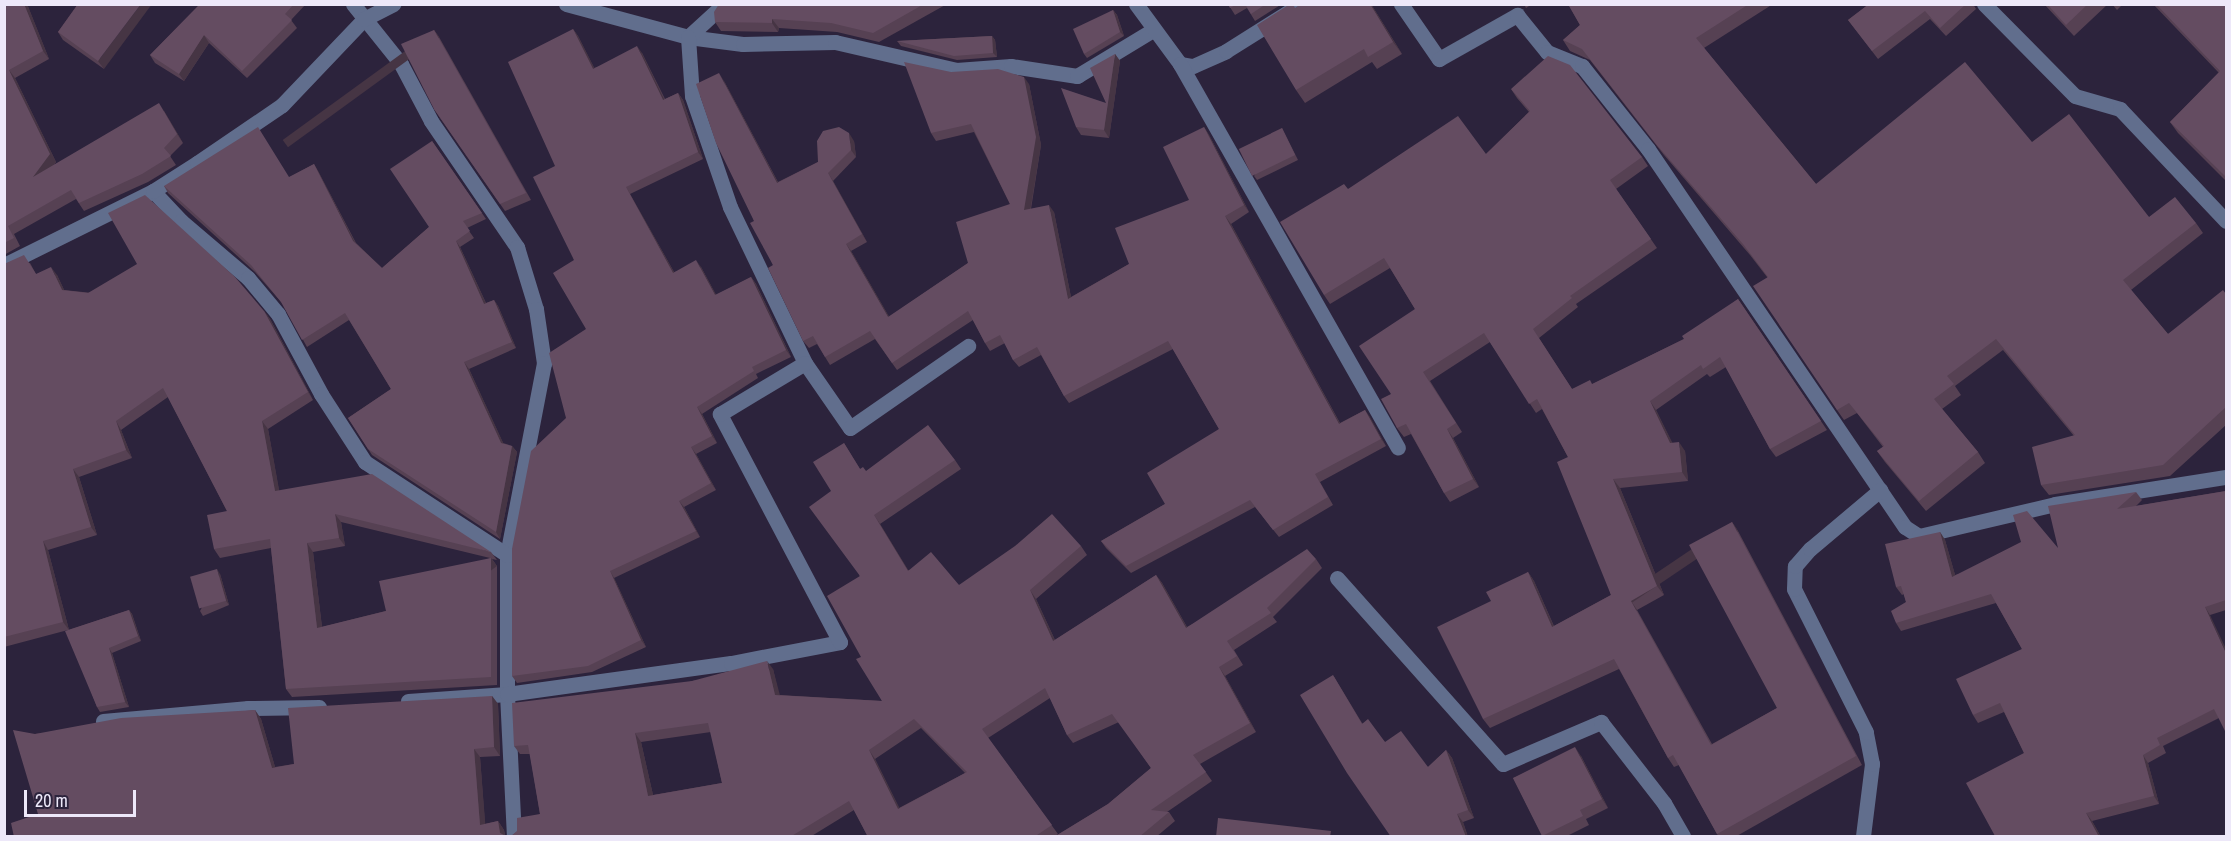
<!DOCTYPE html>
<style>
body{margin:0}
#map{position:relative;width:2231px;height:841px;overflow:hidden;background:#2c233c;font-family:"Archivo Narrow",sans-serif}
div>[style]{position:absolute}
.minor>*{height:15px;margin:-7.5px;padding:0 7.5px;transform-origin:7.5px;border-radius:7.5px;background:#616e8d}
.wall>*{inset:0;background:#564153}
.shaded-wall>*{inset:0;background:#463544;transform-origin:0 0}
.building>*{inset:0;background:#644c61;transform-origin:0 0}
span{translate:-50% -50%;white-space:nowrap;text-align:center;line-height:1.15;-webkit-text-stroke:4.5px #2c233c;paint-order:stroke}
.frame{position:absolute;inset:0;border:6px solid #ede8f9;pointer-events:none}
.scale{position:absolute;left:24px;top:790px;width:112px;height:27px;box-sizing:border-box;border:3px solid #ede8f9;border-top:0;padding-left:8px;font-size:18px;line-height:21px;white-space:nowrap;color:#ede8f9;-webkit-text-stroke:4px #2c233c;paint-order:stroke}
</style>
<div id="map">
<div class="minor">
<i style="left:353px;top:4px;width:77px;rotate:51.3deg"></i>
<i style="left:401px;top:64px;width:64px;rotate:62.2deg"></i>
<i style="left:431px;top:121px;width:153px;rotate:55.7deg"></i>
<i style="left:517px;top:247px;width:65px;rotate:73deg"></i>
<i style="left:536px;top:309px;width:55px;rotate:81.6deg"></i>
<i style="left:544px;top:363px;width:196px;rotate:100.9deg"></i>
<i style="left:507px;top:555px;width:139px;rotate:90deg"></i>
<i style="left:507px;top:694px;width:142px;rotate:87.2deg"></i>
<i style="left:566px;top:4px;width:126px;rotate:15.1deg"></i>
<i style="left:688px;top:37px;width:55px;rotate:7.3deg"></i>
<i style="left:743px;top:44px;width:92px;rotate:-1.2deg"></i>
<i style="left:835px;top:42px;width:124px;rotate:13deg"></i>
<i style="left:956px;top:70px;width:55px;rotate:-4.2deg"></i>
<i style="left:1011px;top:66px;width:67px;rotate:8.6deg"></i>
<i style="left:1077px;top:76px;width:89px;rotate:-31.2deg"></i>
<i style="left:724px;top:4px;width:49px;rotate:137.5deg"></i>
<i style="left:688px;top:37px;width:59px;rotate:86.1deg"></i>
<i style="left:692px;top:96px;width:117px;rotate:71.1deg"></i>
<i style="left:730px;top:207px;width:173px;rotate:64.3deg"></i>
<i style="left:805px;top:363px;width:79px;rotate:55.3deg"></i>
<i style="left:850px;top:428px;width:144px;rotate:-34.8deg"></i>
<i style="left:1136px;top:4px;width:74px;rotate:53.7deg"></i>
<i style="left:1180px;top:64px;width:13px;rotate:9deg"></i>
<i style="left:1193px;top:66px;width:36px;rotate:-24deg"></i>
<i style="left:1226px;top:51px;width:89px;rotate:-32.1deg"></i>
<i style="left:1401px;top:4px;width:67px;rotate:55.4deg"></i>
<i style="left:1439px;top:59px;width:90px;rotate:-29.4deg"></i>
<i style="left:1517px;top:15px;width:48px;rotate:51deg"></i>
<i style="left:1547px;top:52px;width:38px;rotate:22deg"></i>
<i style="left:1582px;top:66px;width:106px;rotate:51.5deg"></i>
<i style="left:1648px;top:149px;width:457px;rotate:55.8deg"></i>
<i style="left:1905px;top:527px;width:17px;rotate:33deg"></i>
<i style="left:1919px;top:536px;width:140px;rotate:-13.2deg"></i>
<i style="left:2055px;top:504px;width:173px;rotate:-9deg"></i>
<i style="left:1984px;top:4px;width:129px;rotate:45.3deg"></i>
<i style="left:2075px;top:96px;width:47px;rotate:16.1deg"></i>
<i style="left:2120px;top:109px;width:154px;rotate:46.6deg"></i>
<i style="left:1180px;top:64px;width:441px;rotate:60.4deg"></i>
<i style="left:153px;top:191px;width:41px;rotate:47deg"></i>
<i style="left:181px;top:221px;width:88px;rotate:40.4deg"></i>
<i style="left:248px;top:278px;width:47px;rotate:50.2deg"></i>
<i style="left:278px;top:314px;width:91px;rotate:61.7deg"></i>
<i style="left:321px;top:394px;width:81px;rotate:57.1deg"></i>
<i style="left:365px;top:462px;width:170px;rotate:33.2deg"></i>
<i style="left:4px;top:265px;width:166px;rotate:-26.4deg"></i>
<i style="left:153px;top:191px;width:52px;rotate:-32.5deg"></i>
<i style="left:197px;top:163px;width:103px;rotate:-34.3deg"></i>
<i style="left:282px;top:105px;width:119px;rotate:-46.4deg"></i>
<i style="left:364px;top:19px;width:33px;rotate:-27deg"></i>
<i style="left:1337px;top:578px;width:249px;rotate:48.3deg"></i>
<i style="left:1503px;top:764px;width:107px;rotate:-23.2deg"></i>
<i style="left:1601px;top:722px;width:103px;rotate:52.1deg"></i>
<i style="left:1664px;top:803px;width:38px;rotate:60deg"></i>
<i style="left:408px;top:701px;width:99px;rotate:-4deg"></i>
<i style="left:507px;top:694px;width:226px;rotate:-7.9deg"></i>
<i style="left:731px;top:663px;width:111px;rotate:-10.9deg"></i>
<i style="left:840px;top:642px;width:258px;rotate:-117.8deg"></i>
<i style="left:720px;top:414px;width:99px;rotate:-31deg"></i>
<i style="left:103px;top:721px;width:146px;rotate:-5.1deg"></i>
<i style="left:248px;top:708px;width:71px;rotate:-0.8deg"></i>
<i style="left:1863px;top:836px;width:73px;rotate:-82.9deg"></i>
<i style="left:1872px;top:764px;width:33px;rotate:-101deg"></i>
<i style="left:1866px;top:732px;width:160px;rotate:-116.7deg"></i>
<i style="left:1794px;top:589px;width:23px;rotate:-88deg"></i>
<i style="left:1795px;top:566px;width:23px;rotate:-49deg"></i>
<i style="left:1810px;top:549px;width:92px;rotate:-40.1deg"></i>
</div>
<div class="wall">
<i style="clip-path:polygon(4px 4px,27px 4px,49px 59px,15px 78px,56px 162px,54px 165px,164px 111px,183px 143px,170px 156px,176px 165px,148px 182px,84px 211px,76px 199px,14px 234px,20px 246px,4px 255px)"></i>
<i style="clip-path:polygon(78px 4px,104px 69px,63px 40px,58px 32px)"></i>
<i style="clip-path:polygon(200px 4px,306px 4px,291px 20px,297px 28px,247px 78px,209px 43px,184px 81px,155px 63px,150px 55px)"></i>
<i style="clip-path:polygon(719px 4px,947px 4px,879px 42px,837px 32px,779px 28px,778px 32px,721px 31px,715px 22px)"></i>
<i style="clip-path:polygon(1228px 4px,1282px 4px,1255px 21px,1247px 8px,1235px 15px)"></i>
<i style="clip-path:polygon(1301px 4px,1371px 4px,1402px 54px,1377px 69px,1372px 62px,1305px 103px,1296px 90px,1296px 8px)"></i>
<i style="clip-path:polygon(1524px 4px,1532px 4px,1526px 8px)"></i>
<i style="clip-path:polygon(1568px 4px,1773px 4px,1704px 48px,1816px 184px,2032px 142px,2149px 217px,2196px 223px,2203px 233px,2131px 290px,2168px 334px,2226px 294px,2226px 425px,2170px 476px,2049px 495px,2041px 485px,2074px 436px,2003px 350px,1955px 386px,1961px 395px,1942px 409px,1978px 452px,1985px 463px,1926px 511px,1885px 462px,1877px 451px,1883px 447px,1857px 413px,1844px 420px,1837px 410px,1767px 277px,1750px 255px,1664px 155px,1590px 60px,1570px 51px,1563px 40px,1580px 25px)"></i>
<i style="clip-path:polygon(1869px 4px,1973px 4px,1976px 9px,1946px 36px,1930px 19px,1878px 59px,1848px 20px)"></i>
<i style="clip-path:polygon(2044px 4px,2108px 4px,2074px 36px)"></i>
<i style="clip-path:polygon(2112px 4px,2123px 4px,2117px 10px)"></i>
<i style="clip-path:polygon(2153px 4px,2226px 4px,2226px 181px,2178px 133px,2170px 122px,2219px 73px)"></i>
<i style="clip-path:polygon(1113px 10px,1117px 15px,1124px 36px,1087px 58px,1084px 54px)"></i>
<i style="clip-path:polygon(573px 29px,578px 36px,594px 68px,642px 53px,665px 99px,678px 93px,683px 100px,703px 159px,630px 194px,674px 272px,701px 267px,716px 295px,751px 277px,756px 284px,791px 357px,756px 374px,758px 378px,702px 414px,717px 443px,696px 454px,716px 490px,684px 507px,700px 537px,614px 578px,646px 647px,592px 672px,517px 683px,512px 676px,586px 329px,574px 260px,555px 166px)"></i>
<i style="clip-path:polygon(434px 30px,439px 37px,531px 200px,505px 211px,434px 109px)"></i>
<i style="clip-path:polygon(992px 36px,995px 40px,997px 57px,957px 60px,901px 46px,897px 41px)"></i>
<i style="clip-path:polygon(1115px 54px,1120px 61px,1109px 138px,1081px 135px,1076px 127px,1106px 103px)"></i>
<i style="clip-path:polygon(951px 72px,1029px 84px,1041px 145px,1031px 209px,1054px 212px,1071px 297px,1129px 264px,1189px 200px,1204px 127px,1209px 135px,1249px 212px,1231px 224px,1340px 423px,1365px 410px,1386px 446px,1320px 482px,1333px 505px,1279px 537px,1255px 507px,1131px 573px,1106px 548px,1101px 541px,1165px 504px,1219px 429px,1173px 349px,1069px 403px,1064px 396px,1041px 355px,1019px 367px,1013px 360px,1005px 343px,990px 351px,985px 343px,973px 320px,897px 370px,875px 339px,830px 365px,817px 344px,809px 348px,803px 341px,773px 265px,754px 221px,724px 81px,778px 182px,818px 162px,854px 141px,856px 157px,833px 181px,867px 242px,851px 251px,889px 317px,968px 263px,1010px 204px,974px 132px,936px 141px,931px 133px)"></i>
<i style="clip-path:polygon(1511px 89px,1642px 157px,1648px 166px,1616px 189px,1657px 248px,1576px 304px,1578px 307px,1539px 338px,1572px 389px,1593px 384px,1684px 339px,1738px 299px,1827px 430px,1776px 457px,1770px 449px,1726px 367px,1710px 377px,1707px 374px,1656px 410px,1672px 443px,1685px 451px,1688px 481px,1620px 488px,1664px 595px,1637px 610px,1712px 744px,1777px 708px,1732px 522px,1738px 531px,1862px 765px,1735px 837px,1719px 837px,1717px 834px,1679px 765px,1674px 767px,1668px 758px,1619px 669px,1490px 728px,1483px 719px,1491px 601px,1528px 572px,1534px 581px,1554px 626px,1611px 595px,1568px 457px,1542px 409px,1536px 413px,1490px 342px,1430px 381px,1462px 432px,1453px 438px,1479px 487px,1450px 502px,1444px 493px,1411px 434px,1404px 437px,1397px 428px,1391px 394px,1415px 309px,1390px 268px,1330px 304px,1324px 295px,1348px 189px,1486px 154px,1529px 112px,1517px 98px)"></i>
<i style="clip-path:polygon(1282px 128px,1298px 160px,1257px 180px,1254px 176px)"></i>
<i style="clip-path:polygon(432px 141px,486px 219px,467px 228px,474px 238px,460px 247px,486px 303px,494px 300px,498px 306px,516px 348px,469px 369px,503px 443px,512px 446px,517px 452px,500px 539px,372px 455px,348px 418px,391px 389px,349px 320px,307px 347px,283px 304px,255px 272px,168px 193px,164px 186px,290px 177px,314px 164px,318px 171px,356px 243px,382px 268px,429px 227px)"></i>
<i style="clip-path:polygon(evenodd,30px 263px,36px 274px,57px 275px,64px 290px,264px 311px,270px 319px,313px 400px,268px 429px,279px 491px,491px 552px,497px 560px,492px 559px,497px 566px,497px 685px,292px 697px,286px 689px,271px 548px,220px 558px,214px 549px,227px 511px,168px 397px,121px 430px,132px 458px,79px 477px,97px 535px,48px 550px,69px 630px,129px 610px,132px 614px,141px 641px,112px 653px,129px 707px,100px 712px,97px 707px,68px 630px,4px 647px,4px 264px,30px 263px,341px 522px,490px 558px,386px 611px,322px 627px,313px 552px,345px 546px,341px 522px)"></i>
<i style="clip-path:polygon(evenodd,844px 443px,860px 469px,866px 471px,955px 460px,961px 469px,880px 524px,908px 570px,959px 585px,1081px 546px,1087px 555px,1036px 599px,1055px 640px,1156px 575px,1162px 583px,1187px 627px,1316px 559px,1322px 568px,1273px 617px,1277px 622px,1234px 650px,1243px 665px,1225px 676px,1256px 732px,1200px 764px,1212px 781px,1167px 812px,1169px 812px,1175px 821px,1156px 837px,1054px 837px,1108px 804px,1151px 768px,1119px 722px,1073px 743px,1067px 735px,1050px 698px,988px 738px,1058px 834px,1054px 837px,868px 837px,854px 810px,810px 837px,510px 837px,540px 814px,530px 754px,520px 754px,514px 746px,692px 681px,773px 669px,779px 695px,882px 701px,861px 657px,860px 577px,831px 491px,844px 443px,921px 728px,965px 773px,899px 808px,875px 759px,921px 728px,844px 443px,711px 732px,722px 783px,653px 795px,641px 742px,711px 732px)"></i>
<i style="clip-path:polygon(2226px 491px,2226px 610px,2210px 615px,2219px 718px,2163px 746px,2166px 753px,2148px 763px,2159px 804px,2092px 821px,2101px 837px,1993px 837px,1995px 836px,2024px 753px,2004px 712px,1978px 723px,1973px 715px,2022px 649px,1996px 603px,1901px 631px,1896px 623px,1906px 602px,1904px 594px,1902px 595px,1896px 587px,1940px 532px,1945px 540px,1955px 575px,2058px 548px,2136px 492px,2142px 500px,2136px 506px)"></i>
<i style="clip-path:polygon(220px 574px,229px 605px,203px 616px,200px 611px)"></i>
<i style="clip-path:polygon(1333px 675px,1362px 723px,1385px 742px,1428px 767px,1446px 750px,1452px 758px,1474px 818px,1463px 822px,1468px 837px,1391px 837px)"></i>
<i style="clip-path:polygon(492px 696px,498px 704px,500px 756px,480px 757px,485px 824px,498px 821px,504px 830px,505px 835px,38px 814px,35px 734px,255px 710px,261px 719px,275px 767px,294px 764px)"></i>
<i style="clip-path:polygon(1581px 756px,1608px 808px,1586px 819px,1589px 825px,1565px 837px,1543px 837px,1513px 778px)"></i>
</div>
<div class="shaded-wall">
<i style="clip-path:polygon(24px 4px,27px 4px,49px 59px,43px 51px)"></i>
<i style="clip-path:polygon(141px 4px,152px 4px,104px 69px,98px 61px)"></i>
<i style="clip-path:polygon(1370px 4px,1371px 4px,1402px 54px,1393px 42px)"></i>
<i style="clip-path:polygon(1113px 10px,1117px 15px,1124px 36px,1120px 32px)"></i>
<i style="clip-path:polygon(772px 19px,779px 28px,778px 32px,772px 23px)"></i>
<i style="clip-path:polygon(573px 29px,578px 36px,598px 75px,593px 69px)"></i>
<i style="left:434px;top:30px;width:9px;height:187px;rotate:54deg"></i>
<i style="clip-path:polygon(204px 35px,209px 43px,184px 81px,179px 74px)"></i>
<i style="clip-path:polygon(992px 36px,995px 40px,997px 57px,993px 53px)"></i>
<i style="clip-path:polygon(637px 46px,642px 53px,668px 107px,663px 100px)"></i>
<i style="clip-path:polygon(1115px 54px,1120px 61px,1109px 138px,1104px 130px)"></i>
<i style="clip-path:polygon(9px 70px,15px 78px,56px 162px,39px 185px,33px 177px)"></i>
<i style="clip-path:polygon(719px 73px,724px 81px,782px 190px,777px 183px)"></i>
<i style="clip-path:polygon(1024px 77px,1029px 84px,1041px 145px,1029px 218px,1024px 210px)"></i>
<i style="clip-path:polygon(678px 93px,683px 100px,703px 159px,698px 152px)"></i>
<i style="clip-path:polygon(159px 103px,164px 111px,183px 143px,177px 134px)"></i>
<i style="clip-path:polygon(1204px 127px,1209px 135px,1249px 212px,1244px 205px)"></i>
<i style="clip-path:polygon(849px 133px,854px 141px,856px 157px,851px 150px)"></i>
<i style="clip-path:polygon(314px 164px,318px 171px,358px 248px,353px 241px)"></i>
<i style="clip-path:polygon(828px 173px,833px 181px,867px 242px,862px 234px)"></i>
<i style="clip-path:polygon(626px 187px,630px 194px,678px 279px,673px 273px)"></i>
<i style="clip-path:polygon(1049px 205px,1054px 212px,1073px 307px,1068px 299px)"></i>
<i style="clip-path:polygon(1225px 216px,1231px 224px,1344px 431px,1339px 424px)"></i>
<i style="clip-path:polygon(456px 241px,460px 247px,489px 310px,484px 304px)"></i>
<i style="clip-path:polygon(846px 244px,851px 251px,894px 325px,888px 317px)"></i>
<i style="clip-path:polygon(696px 260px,701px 267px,720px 302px,715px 295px)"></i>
<i style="clip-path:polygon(51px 267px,57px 275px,68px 298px,62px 290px)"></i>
<i style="clip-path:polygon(751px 277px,756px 284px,791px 357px,786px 350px)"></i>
<i style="clip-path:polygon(494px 300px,498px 306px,516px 348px,512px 342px)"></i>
<i style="clip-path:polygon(264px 311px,270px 319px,313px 400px,308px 392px)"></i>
<i style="clip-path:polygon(464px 362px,469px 369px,506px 449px,501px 443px)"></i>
<i style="clip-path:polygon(1650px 401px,1656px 410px,1677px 452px,1670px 443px)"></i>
<i style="clip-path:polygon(697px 407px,702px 414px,717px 443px,712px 436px)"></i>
<i style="clip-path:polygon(1365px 410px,1370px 417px,1386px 446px,1381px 439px)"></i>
<i style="clip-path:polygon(116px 421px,121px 430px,132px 458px,126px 450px)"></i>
<i style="clip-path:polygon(262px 421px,268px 429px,281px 500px,275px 491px)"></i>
<i style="clip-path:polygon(1447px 429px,1453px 438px,1479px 487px,1473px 479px)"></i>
<i style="clip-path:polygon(1679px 442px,1685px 451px,1688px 481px,1682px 472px)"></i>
<i style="clip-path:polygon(512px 446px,517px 452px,500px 539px,496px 532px)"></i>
<i style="clip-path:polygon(691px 447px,696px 454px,716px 490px,711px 483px)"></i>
<i style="clip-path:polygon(73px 469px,79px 477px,97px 535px,91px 527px)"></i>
<i style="clip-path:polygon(1613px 479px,1620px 488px,1664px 595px,1657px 586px)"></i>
<i style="clip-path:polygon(679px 501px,684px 507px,700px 537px,696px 531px)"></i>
<i style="clip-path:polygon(335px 514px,341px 522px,345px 546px,339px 538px)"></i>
<i style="clip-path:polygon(874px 515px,880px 524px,914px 580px,908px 571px)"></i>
<i style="left:1732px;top:522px;width:11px;height:265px;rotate:56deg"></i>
<i style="clip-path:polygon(1940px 532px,1945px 540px,1958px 585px,1952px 577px)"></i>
<i style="clip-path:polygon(43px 541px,48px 550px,69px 630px,63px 622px)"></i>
<i style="clip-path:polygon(307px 543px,313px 552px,323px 636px,317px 628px)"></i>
<i style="left:491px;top:558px;width:10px;height:119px;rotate:53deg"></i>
<i style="clip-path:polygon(217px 569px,220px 574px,229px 605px,226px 601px)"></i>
<i style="clip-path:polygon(610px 571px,614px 578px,646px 647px,641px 640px)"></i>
<i style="clip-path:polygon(1528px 572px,1534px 581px,1558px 636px,1552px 627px)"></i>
<i style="clip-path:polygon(1156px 575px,1162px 583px,1192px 636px,1186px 628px)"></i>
<i style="clip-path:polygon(1030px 590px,1036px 599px,1059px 649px,1053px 641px)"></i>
<i style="left:1631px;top:601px;width:11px;height:165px;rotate:56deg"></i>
<i style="clip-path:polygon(2205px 607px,2210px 615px,2226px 649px,2226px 653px)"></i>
<i style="clip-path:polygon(129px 610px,132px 614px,141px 641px,138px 636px)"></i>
<i style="clip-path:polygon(109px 648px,112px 653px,129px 707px,125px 702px)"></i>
<i style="clip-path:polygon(767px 661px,773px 669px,782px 703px,775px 695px)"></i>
<i style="clip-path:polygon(1219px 667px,1225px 676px,1256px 732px,1250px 723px)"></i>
<i style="clip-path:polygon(492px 696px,498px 704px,500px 756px,494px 747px)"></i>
<i style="clip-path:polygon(255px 710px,261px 719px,278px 777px,272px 768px)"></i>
<i style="clip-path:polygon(635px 733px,641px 742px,655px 804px,648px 796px)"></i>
<i style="clip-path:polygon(1575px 747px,1581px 756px,1608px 808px,1602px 799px)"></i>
<i style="clip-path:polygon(474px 749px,480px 757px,486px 833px,480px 825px)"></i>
<i style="clip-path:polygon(869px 750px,875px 759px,904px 817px,898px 809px)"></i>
<i style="clip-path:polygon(1446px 750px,1452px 758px,1474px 818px,1468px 810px)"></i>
<i style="clip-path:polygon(2143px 755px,2148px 763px,2159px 804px,2154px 796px)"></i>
<i style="clip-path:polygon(2086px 813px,2092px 821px,2101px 837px,2099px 837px)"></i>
<i style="clip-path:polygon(1457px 814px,1463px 822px,1468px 837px,1466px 837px)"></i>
<i style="clip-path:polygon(498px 821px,504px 830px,505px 837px,500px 833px)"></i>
</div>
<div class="building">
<i style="clip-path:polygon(4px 4px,24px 4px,43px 51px,9px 70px,50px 154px,33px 177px,159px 103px,177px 134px,164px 148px,171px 156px,142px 174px,79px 203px,71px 190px,8px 226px,14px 238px,4px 243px)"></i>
<i style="clip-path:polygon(78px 4px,141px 4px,98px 61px,58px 32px)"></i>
<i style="clip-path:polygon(200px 4px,294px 4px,285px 14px,292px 20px,242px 71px,204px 35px,179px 74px,150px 55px)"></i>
<i style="clip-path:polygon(719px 4px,924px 4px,873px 33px,831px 23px,772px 19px,772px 23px,715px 22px,714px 12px)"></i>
<i style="clip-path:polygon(1228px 4px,1237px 4px,1230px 8px)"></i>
<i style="clip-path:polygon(1245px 4px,1266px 4px,1251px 14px)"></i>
<i style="clip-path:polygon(1290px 4px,1293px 4px,1295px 8px,1301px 4px,1370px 4px,1393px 42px,1368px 57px,1364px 49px,1296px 90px,1257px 25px)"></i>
<i style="clip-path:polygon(1568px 4px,1749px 4px,1696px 38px,1816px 184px,1965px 62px,2032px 142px,2069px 114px,2149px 217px,2175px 197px,2196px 223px,2123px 280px,2168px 334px,2223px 290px,2226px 294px,2226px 407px,2163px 465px,2041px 485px,2032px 447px,2075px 435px,1996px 339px,1947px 376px,1954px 384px,1934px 399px,1978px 452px,1919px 501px,1877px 451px,1884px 446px,1849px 403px,1837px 410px,1753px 286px,1768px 277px,1743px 244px,1656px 144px,1582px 49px,1563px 40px,1580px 25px)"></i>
<i style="clip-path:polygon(1869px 4px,1966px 4px,1940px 28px,1925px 11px,1872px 51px,1848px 20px)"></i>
<i style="clip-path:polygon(2047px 4px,2088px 4px,2066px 25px)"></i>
<i style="clip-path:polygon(2156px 4px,2226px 4px,2226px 177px,2170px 122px,2220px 71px)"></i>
<i style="clip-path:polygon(1113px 10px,1120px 32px,1084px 54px,1073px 29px)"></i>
<i style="clip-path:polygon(573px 29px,593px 69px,637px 46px,663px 100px,678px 93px,698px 152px,626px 187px,673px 273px,696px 260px,715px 295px,751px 277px,786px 350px,752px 367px,754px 371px,697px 407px,712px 436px,691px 447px,711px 483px,679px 501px,696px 531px,610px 571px,641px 640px,588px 666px,512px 676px,512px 549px,531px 451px,566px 418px,549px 353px,586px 329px,553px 273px,574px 260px,533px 177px,555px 166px,508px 62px)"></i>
<i style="clip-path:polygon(434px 30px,526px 193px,500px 204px,434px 109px,401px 44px)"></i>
<i style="clip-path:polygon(992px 36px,993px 53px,954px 56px,897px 41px)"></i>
<i style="clip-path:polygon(1115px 54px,1104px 130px,1076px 127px,1061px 88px,1106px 103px,1090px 68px)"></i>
<i style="clip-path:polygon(1548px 56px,1570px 65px,1642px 157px,1610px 180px,1651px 239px,1570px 296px,1572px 298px,1533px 329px,1572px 389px,1590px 380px,1592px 384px,1684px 339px,1682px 336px,1738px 299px,1821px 421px,1770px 449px,1720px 357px,1703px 369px,1701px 365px,1650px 401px,1670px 443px,1679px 442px,1682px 472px,1613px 479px,1657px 586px,1631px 601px,1711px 745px,1777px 708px,1689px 545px,1732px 522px,1856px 756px,1717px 834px,1673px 755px,1668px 758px,1614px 659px,1483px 719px,1437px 627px,1491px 601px,1486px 592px,1528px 572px,1552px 627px,1611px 595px,1557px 462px,1568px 457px,1537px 399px,1529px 404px,1484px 333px,1423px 372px,1456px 423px,1447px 429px,1473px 479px,1444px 493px,1406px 424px,1397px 428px,1381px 399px,1391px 394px,1359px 346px,1415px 309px,1384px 258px,1324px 295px,1280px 222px,1344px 184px,1348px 189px,1458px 116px,1486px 154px,1530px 111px,1511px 89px)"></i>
<i style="clip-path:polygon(904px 62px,951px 72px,998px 69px,1024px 77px,1036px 137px,1024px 210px,1049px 205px,1068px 299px,1129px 264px,1115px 228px,1189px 200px,1163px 147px,1204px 127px,1244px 205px,1225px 216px,1339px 424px,1365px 410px,1381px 439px,1315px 474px,1328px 497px,1273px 530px,1250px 500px,1126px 566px,1101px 541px,1165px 504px,1147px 473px,1219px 429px,1168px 341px,1064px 396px,1037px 347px,1013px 360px,1000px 335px,985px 343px,968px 311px,892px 363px,870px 331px,825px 357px,813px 336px,803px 341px,768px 268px,773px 265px,750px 223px,754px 221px,716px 143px,696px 84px,719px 73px,777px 183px,818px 162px,817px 141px,823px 131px,839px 127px,849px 133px,851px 150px,828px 173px,862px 234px,846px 244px,888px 317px,968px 263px,956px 222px,1010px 204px,971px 124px,931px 133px)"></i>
<i style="clip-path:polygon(258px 127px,289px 177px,314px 164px,353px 241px,382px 268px,429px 227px,390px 169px,432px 141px,482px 213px,463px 221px,470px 231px,456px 241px,484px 304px,494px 300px,512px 342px,464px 362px,501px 443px,512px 446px,496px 532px,368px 449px,348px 418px,391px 389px,345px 313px,302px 340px,281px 302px,251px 265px,164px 186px)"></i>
<i style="left:1282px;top:128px;width:30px;height:48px;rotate:64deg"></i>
<i style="clip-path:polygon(145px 195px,235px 277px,264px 311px,308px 392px,262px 421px,275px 491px,372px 474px,491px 552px,335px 514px,339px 538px,307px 543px,317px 628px,386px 611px,379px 581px,491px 558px,491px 677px,286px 689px,270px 539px,214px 549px,207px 515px,227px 511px,163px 388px,116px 421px,126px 450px,73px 469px,91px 527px,43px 541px,63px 622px,4px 637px,4px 264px,24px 255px,36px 274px,51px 267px,62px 290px,88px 293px,137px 264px,108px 213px)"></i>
<i style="clip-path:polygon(evenodd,928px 425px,955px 460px,874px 515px,908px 571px,931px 552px,959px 585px,1015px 546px,1052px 514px,1081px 546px,1030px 590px,1053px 641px,1156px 575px,1186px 628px,1307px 549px,1316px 559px,1267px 608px,1271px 613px,1227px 641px,1237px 656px,1219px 667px,1250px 723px,1193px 755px,1206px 772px,1151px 810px,1169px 812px,1139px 837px,1054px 837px,1108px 804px,1151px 768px,1112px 714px,1067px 735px,1045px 688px,982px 729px,1052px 825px,1034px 837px,868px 837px,849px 801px,790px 837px,510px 837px,517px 831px,517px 818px,540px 814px,528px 745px,514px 746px,512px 703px,692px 681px,767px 661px,775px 695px,882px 701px,856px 659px,861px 657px,827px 596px,860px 576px,809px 507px,831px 491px,813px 462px,844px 443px,860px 469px,863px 467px,866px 471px,928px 425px,914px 719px,967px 772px,898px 809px,869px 750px,914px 719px,928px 425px,708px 723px,722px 783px,648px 796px,635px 733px,708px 723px)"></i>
<i style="clip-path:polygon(2226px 491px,2226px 600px,2205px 607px,2226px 653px,2226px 733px,2214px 709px,2157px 738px,2160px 745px,2143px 755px,2154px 796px,2086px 813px,2099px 837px,1993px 837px,1995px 836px,1966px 783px,2024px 753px,2000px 703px,1973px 715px,1956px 679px,2022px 649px,1991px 594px,1896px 623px,1891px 611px,1906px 602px,1901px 586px,1896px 587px,1885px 544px,1940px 532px,1952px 577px,2021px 542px,2013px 515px,2027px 511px,2058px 548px,2048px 506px,2136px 492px,2117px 509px)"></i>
<i style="left:217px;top:569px;width:33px;height:28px;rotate:74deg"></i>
<i style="clip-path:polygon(129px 610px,138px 636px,109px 648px,125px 702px,97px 707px,65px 631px)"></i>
<i style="clip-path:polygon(1333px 675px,1362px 724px,1368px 719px,1385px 742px,1401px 731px,1428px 767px,1446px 750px,1468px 810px,1457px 814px,1466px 837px,1391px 837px,1347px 773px,1300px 695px)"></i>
<i style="clip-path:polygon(492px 696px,494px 747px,474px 749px,480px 825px,498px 821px,500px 833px,508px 837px,14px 837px,11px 823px,38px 814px,13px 730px,35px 734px,121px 718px,255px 710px,272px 768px,294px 764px,288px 708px)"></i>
<i style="clip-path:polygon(1575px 747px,1602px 799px,1580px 810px,1583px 816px,1542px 836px,1513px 778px)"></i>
<i style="clip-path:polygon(1218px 818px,1331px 831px,1330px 837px,1216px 837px)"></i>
</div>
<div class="frame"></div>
<div class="scale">20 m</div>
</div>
